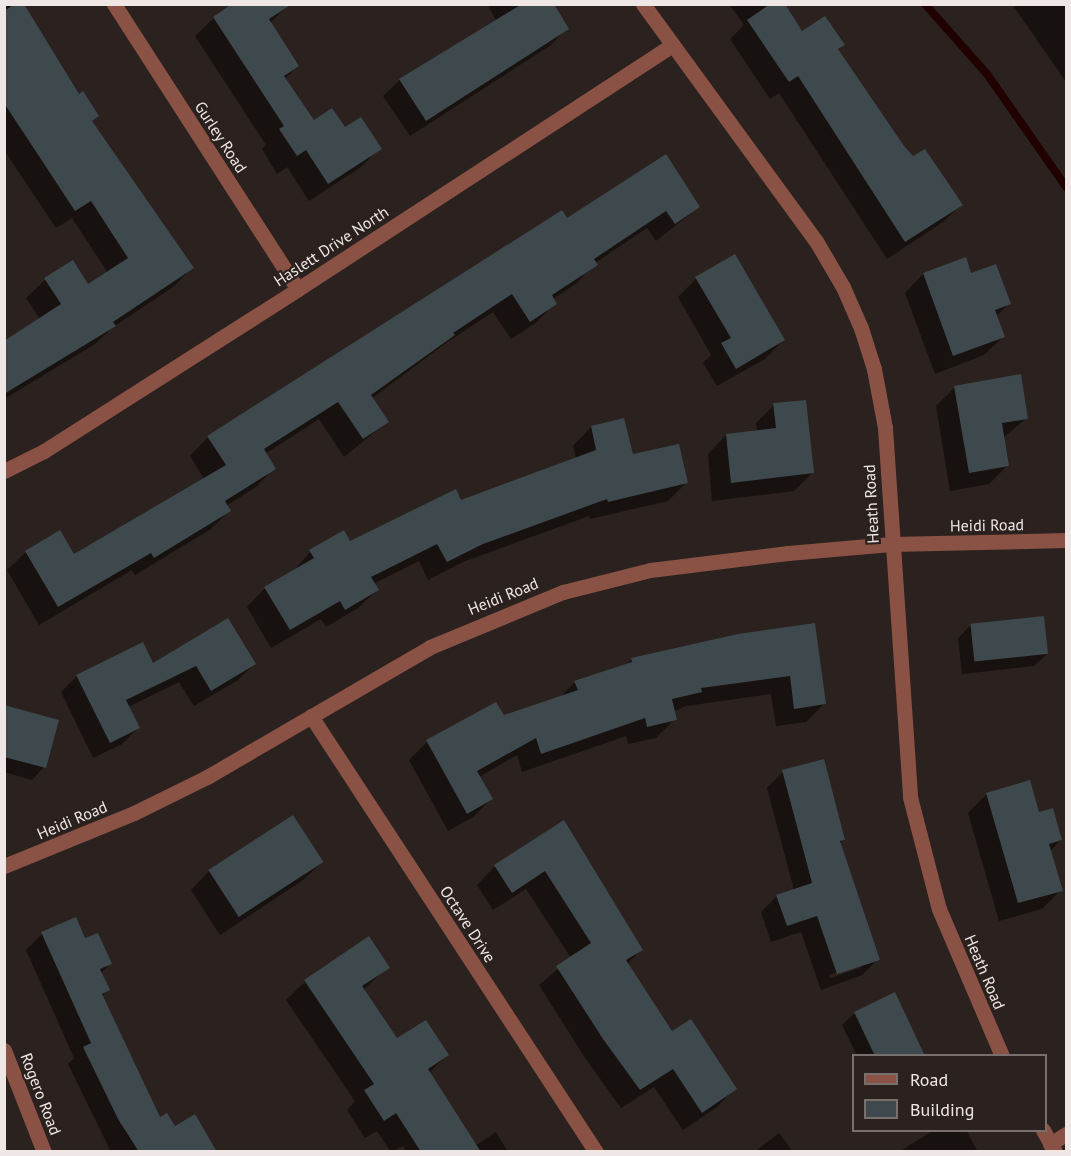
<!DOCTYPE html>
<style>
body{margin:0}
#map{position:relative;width:1071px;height:1156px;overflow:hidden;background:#2b211e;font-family:"PT Sans",sans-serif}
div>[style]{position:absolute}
.shadow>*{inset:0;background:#0007}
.stream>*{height:8px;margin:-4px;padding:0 4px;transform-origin:4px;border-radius:4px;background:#210000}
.building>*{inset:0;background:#3e494d;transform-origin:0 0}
.minor>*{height:15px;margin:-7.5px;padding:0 7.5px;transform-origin:7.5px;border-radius:7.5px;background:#8a5244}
span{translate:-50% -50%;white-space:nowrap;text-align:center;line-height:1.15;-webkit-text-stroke:4.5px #2b211e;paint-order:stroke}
.street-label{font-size:16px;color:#eee7e5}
.frame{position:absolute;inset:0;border:6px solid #eee7e5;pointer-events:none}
.legend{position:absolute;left:852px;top:1054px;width:195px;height:78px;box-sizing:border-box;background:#2b211e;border:2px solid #79706e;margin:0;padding:8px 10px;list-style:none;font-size:18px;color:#eee7e5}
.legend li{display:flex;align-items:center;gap:12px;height:30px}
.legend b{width:30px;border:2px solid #79706e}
</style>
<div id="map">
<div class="shadow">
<i style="clip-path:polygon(4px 4px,21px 4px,78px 96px,97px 116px,91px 122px,192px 268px,173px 287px,113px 327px,95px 344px,4px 399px,4px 339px,6px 342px,40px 319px,26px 298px,45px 280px,72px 262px,88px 286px,108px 273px,72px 218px,56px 228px,4px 150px)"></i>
<i style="clip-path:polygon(487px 4px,552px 4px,567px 28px,551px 45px,410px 136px,383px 96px,400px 80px,497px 22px)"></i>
<i style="clip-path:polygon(729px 4px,783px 4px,802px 33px,843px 45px,837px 51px,902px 147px,961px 205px,943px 222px,887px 259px,779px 93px,770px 99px,730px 39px,744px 25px)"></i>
<i style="clip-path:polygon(1012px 4px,1066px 4px,1066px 82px)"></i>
<i style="clip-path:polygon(285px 8px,270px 23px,298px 66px,284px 79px,313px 122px,344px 129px,380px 148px,361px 167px,309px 201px,287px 167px,277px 174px,262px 149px,266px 145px,195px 36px,214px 18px)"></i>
<i style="clip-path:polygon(699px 207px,656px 241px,647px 228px,595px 263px,577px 283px,553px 299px,555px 303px,537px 322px,511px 339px,493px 312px,446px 343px,371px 399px,387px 422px,344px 457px,319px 419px,265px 454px,274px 468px,256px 487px,226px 506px,229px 511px,211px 529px,135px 575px,132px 570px,39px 625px,7px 570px,26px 552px,73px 556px,204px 479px,190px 456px,208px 437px,567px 220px)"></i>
<i style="clip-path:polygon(965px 259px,970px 275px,1009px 303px,996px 317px,1003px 337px,984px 355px,935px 374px,905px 293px,923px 274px)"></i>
<i style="clip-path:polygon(696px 279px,783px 340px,765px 359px,717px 386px,703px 363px,711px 355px,678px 297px)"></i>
<i style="clip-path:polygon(955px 387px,1027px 418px,1003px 438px,1008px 465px,989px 484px,950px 491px,936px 406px)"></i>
<i style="clip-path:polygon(774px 405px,812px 473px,794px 491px,712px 501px,708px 454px,726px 435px,757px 432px,756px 423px)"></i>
<i style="clip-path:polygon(591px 427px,632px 456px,686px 483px,668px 501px,590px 519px,589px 516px,463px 562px,428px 580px,419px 561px,373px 584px,377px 590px,358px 608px,326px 627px,321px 619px,271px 648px,247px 607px,265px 588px,293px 572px,310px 552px,349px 543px,576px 459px,573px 446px)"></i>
<i style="clip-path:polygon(814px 625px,824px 704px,806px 722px,776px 726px,771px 694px,686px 706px,673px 712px,675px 719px,656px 738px,628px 744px,626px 736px,522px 772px,517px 755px,479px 777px,491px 799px,473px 817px,448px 831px,409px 760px,427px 742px,559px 698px,575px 682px,626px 665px,632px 659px)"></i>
<i style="clip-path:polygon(970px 626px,1047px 654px,1034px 666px,962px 674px,958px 638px)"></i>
<i style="clip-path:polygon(254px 664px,238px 680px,194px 706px,179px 682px,128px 707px,138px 728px,122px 744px,93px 758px,61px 692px,77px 676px,153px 665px)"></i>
<i style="clip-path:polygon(4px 707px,44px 767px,32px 780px,4px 772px)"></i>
<i style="clip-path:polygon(evenodd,783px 772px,844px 840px,840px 844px,878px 959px,862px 975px,821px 990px,801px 932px,771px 942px,761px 912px,777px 896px,794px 890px,767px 788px,783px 772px,861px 964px,861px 968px,830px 978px,829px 975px,861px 964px)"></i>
<i style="clip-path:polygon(987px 794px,1038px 814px,1061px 840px,1050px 851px,1061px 890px,1042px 909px,999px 921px,968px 813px)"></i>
<i style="clip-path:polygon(563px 822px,641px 950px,627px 964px,672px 1033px,735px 1088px,717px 1107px,683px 1130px,654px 1087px,621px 1108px,585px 1058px,539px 985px,571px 958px,526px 889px,493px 910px,477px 885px,495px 866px)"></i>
<i style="clip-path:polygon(322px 862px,303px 880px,220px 935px,191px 890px,209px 871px)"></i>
<i style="clip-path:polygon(75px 919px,85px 940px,110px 964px,100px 974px,108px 990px,102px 996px,159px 1119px,216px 1152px,111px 1152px,68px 1064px,74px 1058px,26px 950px,42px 934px)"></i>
<i style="clip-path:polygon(369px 938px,388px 967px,363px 990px,397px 1040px,447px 1055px,429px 1073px,475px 1146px,496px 1132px,508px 1152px,407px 1152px,403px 1146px,391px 1152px,377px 1131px,365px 1138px,347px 1110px,355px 1101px,286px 1000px,305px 982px)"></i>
<i style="clip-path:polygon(855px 1013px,924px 1056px,857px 1056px,842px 1025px)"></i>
<i style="clip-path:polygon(934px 1130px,966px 1130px,978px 1152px,899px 1152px)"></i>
<i style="clip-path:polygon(779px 1133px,793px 1152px,754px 1152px)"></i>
</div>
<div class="stream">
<i style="left:925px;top:4px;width:94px;rotate:48.5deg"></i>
<i style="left:987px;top:74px;width:138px;rotate:55deg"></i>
</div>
<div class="building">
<i style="clip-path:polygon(15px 4px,24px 4px,79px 94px,83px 91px,99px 116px,92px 121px,194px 268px,113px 322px,116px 326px,4px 394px,4px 341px,61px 304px,44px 278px,73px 260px,88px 284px,128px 258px,91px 201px,75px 211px,4px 103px,4px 11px)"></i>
<i style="clip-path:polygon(232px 4px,292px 4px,269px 19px,299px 66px,284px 76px,314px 120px,332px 108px,345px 127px,361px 117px,382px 149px,328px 184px,306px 150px,297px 156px,279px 129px,284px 126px,213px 17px)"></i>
<i style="clip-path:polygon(522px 4px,554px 4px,569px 29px,426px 121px,399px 79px)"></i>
<i style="clip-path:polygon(770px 4px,785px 4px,802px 31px,825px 16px,845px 45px,838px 49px,904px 146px,913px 156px,925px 149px,963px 205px,905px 242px,798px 76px,789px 82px,747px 20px)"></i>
<i style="clip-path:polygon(666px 154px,700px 207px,675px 224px,666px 211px,594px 259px,598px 265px,552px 295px,557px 304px,530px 322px,512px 294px,453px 333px,455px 335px,371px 395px,389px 422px,363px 439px,338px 402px,264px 449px,276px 469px,225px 501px,231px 511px,154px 558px,151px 553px,58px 607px,25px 551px,60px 530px,74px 554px,226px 465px,207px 436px,562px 210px,567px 218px)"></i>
<i style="clip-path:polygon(735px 254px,785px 340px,736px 369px,721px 343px,731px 338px,695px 277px)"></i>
<i style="clip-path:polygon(966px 257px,971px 273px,996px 264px,1011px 304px,995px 310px,1005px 337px,953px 356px,923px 273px)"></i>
<i style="clip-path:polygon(1021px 374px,1028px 419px,1002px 423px,1009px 466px,969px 473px,954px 386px)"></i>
<i style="clip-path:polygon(806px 400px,814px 473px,731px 483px,726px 434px,776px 428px,773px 403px)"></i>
<i style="clip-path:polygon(624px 418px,633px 454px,679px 444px,688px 483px,608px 502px,607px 499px,483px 544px,447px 562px,437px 544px,371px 577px,379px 590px,345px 610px,340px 601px,290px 630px,264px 587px,314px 558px,309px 550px,344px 530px,350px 541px,456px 489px,461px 500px,596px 450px,591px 426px)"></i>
<i style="left:1044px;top:616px;width:38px;height:74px;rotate:84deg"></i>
<i style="clip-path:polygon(228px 618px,256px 664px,211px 691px,196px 666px,126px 700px,140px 728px,110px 743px,76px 675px,143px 642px,153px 663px)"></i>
<i style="clip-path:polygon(815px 623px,826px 704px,794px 709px,790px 676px,701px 688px,702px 692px,672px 699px,677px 720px,647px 727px,645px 718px,541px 754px,536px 738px,477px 771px,493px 799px,467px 814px,426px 740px,496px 702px,504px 715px,578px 690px,574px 681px,632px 662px,631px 658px,738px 634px)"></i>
<i style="clip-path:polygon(4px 705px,59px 720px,46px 768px,4px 757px)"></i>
<i style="clip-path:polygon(824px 759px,845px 840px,840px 841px,880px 960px,837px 974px,817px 916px,787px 926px,776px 895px,812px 883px,782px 770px)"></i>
<i style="clip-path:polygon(1030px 780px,1039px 812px,1053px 808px,1062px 840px,1049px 844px,1063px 891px,1018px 903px,986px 793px)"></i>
<i style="left:293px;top:815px;width:56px;height:101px;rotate:57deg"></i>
<i style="clip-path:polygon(564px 820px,643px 950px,626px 960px,672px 1031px,691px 1019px,737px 1089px,702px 1113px,673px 1069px,640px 1090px,603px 1039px,556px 966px,591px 943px,545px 871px,512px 893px,494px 865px)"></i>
<i style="clip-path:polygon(76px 917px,85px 938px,98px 933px,112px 964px,100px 969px,110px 990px,102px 994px,160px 1117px,167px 1113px,175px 1126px,195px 1114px,217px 1152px,139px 1152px,118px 1119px,83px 1047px,91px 1043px,41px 932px)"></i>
<i style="clip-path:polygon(369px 936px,390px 968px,362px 986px,397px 1038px,426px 1020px,449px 1055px,428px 1069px,481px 1152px,421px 1152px,396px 1113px,384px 1121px,364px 1090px,374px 1084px,304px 980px)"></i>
<i style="clip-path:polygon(895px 992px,925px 1056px,875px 1056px,854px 1012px)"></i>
</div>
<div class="minor">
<i style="left:114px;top:4px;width:339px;rotate:57.2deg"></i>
<i style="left:643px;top:4px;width:293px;rotate:53.9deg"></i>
<i style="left:816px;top:241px;width:53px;rotate:59.6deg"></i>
<i style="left:843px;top:287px;width:45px;rotate:66.3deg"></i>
<i style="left:861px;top:328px;width:43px;rotate:72.4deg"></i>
<i style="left:874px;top:369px;width:60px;rotate:79.4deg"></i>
<i style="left:885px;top:428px;width:370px;rotate:86.1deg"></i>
<i style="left:910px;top:797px;width:116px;rotate:75.5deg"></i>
<i style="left:939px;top:909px;width:160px;rotate:66.8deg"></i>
<i style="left:4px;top:471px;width:45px;rotate:-26.6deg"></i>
<i style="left:44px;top:451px;width:301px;rotate:-32.5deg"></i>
<i style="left:298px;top:289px;width:447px;rotate:-33.1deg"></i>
<i style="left:311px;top:716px;width:521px;rotate:56.83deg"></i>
<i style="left:4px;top:866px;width:140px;rotate:-22.2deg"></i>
<i style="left:134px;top:813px;width:81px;rotate:-26.3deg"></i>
<i style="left:207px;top:777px;width:258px;rotate:-30.2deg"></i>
<i style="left:430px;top:647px;width:144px;rotate:-22.5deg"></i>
<i style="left:563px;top:592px;width:90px;rotate:-14.2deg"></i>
<i style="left:650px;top:570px;width:139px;rotate:-7deg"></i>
<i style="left:788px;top:553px;width:103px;rotate:-5deg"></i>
<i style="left:891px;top:544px;width:175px;rotate:-1.3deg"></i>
<i style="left:4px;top:1050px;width:110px;rotate:68.6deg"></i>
<i style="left:1043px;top:1130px;width:25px;rotate:61deg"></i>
<i style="left:1050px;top:1144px;width:19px;rotate:-32deg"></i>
</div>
<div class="street-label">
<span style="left:221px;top:137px;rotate:57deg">Gurley Road</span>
<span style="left:331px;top:246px;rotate:-33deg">Haslett Drive North</span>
<span style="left:871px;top:504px;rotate:-93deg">Heath Road</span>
<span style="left:987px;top:525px;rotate:-1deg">Heidi Road</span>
<span style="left:503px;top:596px;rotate:-22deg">Heidi Road</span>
<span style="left:72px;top:820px;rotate:-23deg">Heidi Road</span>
<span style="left:468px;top:924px;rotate:57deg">Octave Drive</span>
<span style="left:985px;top:972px;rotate:67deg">Heath Road</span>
<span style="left:41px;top:1094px;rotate:69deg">Rogero Road</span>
</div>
<div class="frame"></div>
<ul class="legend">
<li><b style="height:8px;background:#8a5244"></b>Road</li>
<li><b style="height:16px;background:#3e494d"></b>Building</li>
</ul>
</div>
